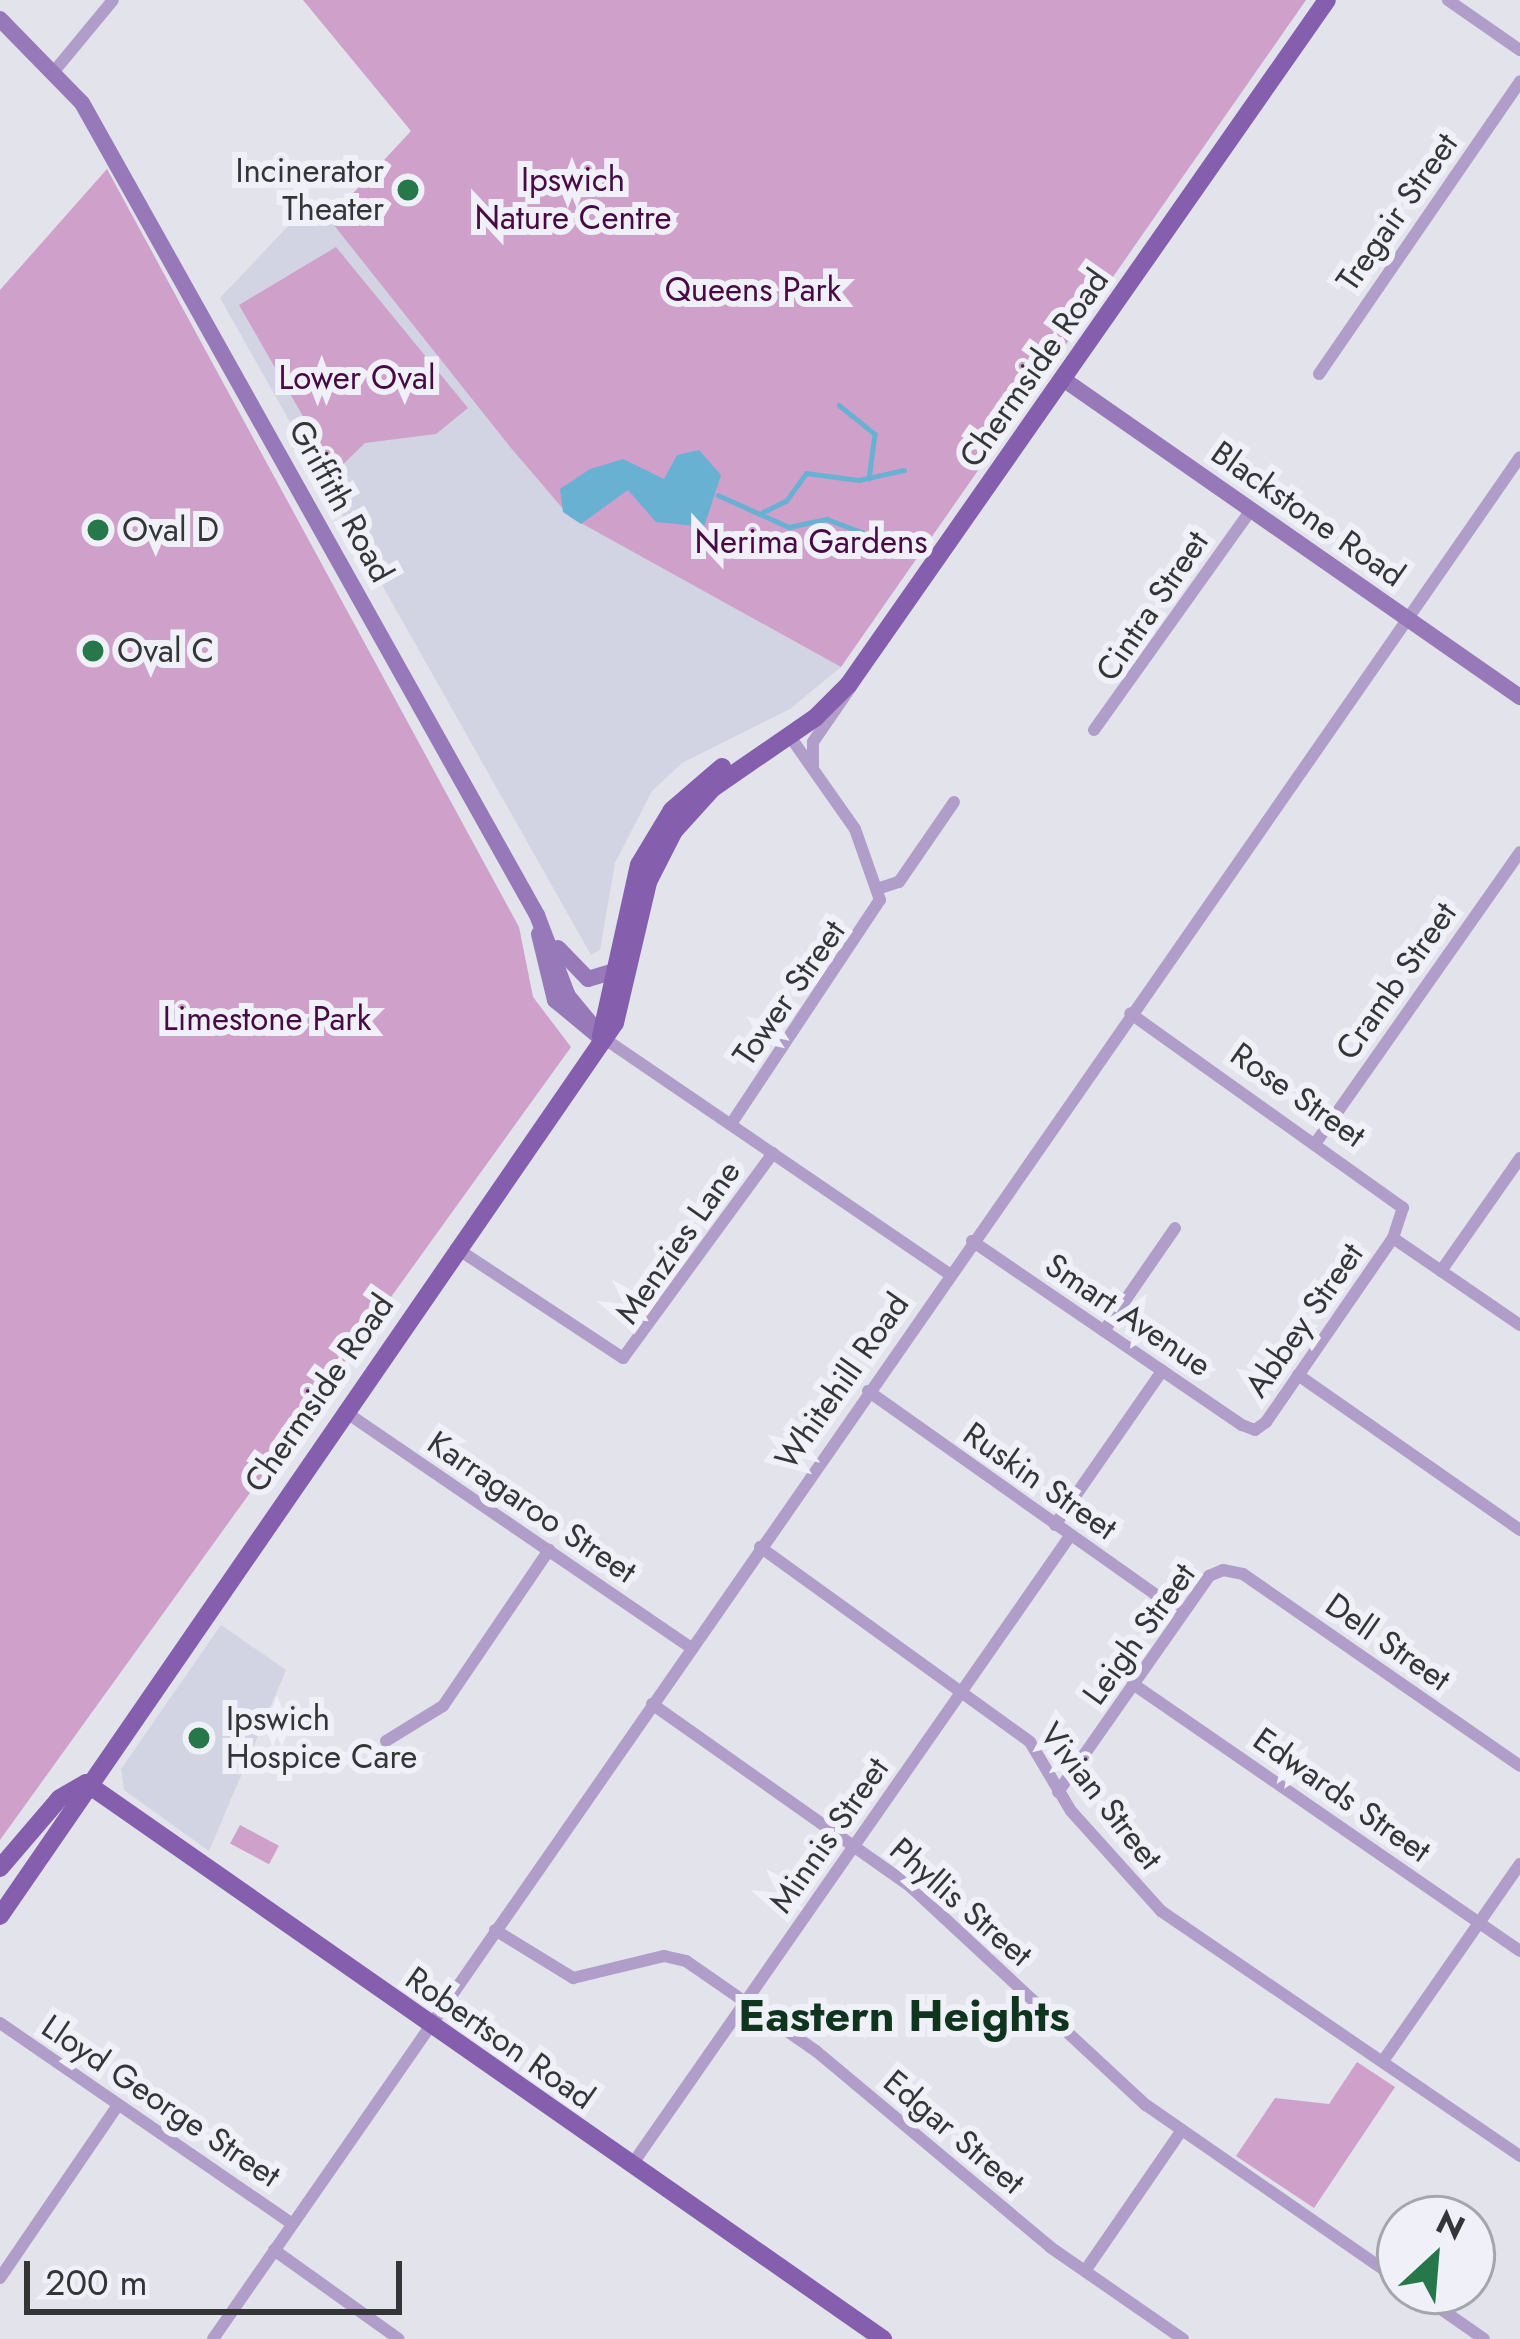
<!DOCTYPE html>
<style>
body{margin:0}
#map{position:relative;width:1520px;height:2339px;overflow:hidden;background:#e2e3eb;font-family:Jost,sans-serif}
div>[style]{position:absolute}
.built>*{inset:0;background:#d2d4e3}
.green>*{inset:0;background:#cfa0ca;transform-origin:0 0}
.water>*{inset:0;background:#68b1d3}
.stream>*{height:4.5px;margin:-2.25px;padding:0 2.25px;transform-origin:2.25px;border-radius:2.25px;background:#68b1d3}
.street>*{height:12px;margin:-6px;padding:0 6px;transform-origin:6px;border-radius:6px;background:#b09dc9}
.secondary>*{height:16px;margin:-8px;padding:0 8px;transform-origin:8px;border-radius:8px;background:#9779ba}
.primary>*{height:18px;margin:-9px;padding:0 9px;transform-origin:9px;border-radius:9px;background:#855eae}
.dots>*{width:33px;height:33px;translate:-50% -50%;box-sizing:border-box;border:6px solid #eff0f8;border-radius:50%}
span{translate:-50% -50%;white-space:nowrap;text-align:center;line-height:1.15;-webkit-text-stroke:12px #eff0f8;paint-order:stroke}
.poi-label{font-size:33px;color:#353538}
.right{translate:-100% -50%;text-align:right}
.left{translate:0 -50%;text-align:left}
.park-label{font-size:33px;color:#480945}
.street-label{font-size:33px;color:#353538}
.district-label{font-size:45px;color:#0f351e;font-weight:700}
.north{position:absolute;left:1376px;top:2195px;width:120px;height:120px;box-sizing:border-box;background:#eff0f8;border:3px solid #a5a5ab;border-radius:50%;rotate:26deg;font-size:33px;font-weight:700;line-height:48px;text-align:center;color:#353538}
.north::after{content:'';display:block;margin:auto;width:42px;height:54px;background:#267749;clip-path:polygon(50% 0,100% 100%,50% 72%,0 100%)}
.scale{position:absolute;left:24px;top:2261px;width:378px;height:54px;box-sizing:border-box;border:6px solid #353538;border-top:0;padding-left:15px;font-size:36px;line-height:42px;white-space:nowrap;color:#353538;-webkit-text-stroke:9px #eff0f8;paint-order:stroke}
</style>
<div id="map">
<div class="built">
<i style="clip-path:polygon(311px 216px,329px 219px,570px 517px,841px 667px,790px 709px,682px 763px,652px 791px,615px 863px,600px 950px,591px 955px,220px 298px,289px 225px)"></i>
<i style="clip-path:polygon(221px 1625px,286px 1670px,209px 1851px,124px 1790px,121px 1769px)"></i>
</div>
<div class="green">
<i style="clip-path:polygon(303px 0,1306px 0,841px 667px,570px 517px,511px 448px,329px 219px,411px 131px)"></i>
<i style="clip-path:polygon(107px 169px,519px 927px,533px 997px,571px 1047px,0 1840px,0 290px)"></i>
<i style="clip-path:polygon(336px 247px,468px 408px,436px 434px,365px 443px,335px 472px,239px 305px)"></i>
<i style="left:240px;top:1825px;width:44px;height:21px;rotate:28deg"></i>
<i style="clip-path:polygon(1357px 2062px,1395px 2087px,1314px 2208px,1236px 2156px,1275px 2098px,1329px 2104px)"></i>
</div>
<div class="water">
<i style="clip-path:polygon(699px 450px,721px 475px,704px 527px,656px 522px,628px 490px,581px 524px,563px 512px,560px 489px,590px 469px,623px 459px,664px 479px,677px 455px)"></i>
</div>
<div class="stream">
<i style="left:839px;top:405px;width:46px;rotate:38.9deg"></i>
<i style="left:875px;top:434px;width:45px;rotate:97.6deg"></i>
<i style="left:718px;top:495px;width:78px;rotate:24.3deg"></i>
<i style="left:789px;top:527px;width:39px;rotate:-12deg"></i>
<i style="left:827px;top:519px;width:43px;rotate:20.6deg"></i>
<i style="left:867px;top:534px;width:20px;rotate:-3deg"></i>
<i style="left:763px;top:512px;width:25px;rotate:-26deg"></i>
<i style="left:786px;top:501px;width:34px;rotate:-54deg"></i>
<i style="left:806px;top:473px;width:53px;rotate:7.5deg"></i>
<i style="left:859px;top:480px;width:46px;rotate:-12.5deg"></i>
</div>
<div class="street">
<i style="left:1448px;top:0;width:88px;rotate:34.8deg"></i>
<i style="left:56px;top:69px;width:89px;rotate:-50.4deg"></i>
<i style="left:1319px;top:374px;width:355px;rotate:-55.5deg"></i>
<i style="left:1094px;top:730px;width:270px;rotate:-54.5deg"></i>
<i style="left:813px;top:767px;width:25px;rotate:-90deg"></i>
<i style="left:813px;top:742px;width:67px;rotate:-55.4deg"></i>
<i style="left:880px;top:888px;width:20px;rotate:-18deg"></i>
<i style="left:899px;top:882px;width:97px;rotate:-55.5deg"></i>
<i style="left:602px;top:1037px;width:420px;rotate:34.3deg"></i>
<i style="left:731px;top:1124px;width:269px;rotate:-56.4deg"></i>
<i style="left:880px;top:900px;width:75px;rotate:-109.4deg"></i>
<i style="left:855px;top:829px;width:115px;rotate:-125.1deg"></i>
<i style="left:1317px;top:1141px;width:353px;rotate:-54.9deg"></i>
<i style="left:1393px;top:1238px;width:154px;rotate:34.4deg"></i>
<i style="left:972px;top:1241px;width:327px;rotate:34.3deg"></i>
<i style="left:1242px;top:1425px;width:14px;rotate:21deg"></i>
<i style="left:1255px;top:1430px;width:14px;rotate:-36deg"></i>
<i style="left:1266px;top:1422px;width:224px;rotate:-55.4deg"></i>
<i style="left:1393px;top:1238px;width:32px;rotate:-72deg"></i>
<i style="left:1403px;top:1208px;width:335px;rotate:-144.5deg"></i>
<i style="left:456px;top:1248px;width:200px;rotate:33.4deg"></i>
<i style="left:623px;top:1358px;width:254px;rotate:-53.8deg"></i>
<i style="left:1441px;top:1271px;width:138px;rotate:-55deg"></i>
<i style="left:1104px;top:1331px;width:125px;rotate:-55.4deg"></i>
<i style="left:1298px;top:1375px;width:271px;rotate:34.9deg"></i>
<i style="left:868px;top:1391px;width:385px;rotate:35.3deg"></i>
<i style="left:344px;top:1411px;width:419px;rotate:34.3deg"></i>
<i style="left:1055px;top:1525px;width:188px;rotate:-55.2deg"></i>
<i style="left:760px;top:1547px;width:333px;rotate:35.8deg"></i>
<i style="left:1030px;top:1742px;width:80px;rotate:59.3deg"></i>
<i style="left:1071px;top:1811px;width:135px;rotate:48deg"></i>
<i style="left:1161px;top:1911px;width:435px;rotate:34.3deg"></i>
<i style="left:1133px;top:1684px;width:470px;rotate:34.6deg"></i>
<i style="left:652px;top:1704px;width:317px;rotate:35.2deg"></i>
<i style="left:911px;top:1887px;width:321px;rotate:42.9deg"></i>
<i style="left:1146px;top:2105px;width:309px;rotate:34.7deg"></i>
<i style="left:386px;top:1741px;width:67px;rotate:-31.6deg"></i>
<i style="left:443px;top:1706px;width:189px;rotate:-55.8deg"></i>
<i style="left:1058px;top:1792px;width:264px;rotate:-55deg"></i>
<i style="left:1209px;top:1576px;width:15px;rotate:-23deg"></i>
<i style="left:1223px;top:1570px;width:20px;rotate:11deg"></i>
<i style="left:1243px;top:1574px;width:337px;rotate:34.7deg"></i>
<i style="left:495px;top:1930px;width:92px;rotate:31.6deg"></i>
<i style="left:573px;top:1978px;width:94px;rotate:-13.6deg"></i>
<i style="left:664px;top:1956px;width:23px;rotate:13deg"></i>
<i style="left:686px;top:1961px;width:158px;rotate:34.7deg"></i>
<i style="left:816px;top:2051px;width:305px;rotate:39.9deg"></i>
<i style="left:1050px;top:2247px;width:162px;rotate:34.7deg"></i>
<i style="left:0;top:2023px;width:354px;rotate:34.5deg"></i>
<i style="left:1383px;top:2061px;width:240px;rotate:-55.2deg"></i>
<i style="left:631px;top:2166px;width:768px;rotate:-55.13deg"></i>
<i style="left:274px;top:2250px;width:153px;rotate:35.5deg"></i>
<i style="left:1085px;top:2271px;width:171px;rotate:-55.5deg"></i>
<i style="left:0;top:2278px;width:209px;rotate:-55.7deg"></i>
<i style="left:1415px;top:2291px;width:84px;rotate:34.8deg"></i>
<i style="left:213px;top:2339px;width:2291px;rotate:-55.22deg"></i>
</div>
<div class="secondary">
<i style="left:0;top:19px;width:117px;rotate:45.7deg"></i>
<i style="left:82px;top:103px;width:931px;rotate:60.74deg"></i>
<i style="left:537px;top:915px;width:87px;rotate:69.1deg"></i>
<i style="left:568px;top:996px;width:52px;rotate:50.5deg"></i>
<i style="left:1063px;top:379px;width:557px;rotate:34.83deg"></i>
<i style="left:539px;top:934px;width:68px;rotate:76.4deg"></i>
<i style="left:555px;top:1000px;width:55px;rotate:39.8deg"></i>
<i style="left:558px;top:948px;width:43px;rotate:45.9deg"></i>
<i style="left:588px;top:979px;width:28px;rotate:-17deg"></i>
</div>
<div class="primary">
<i style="left:601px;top:1036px;width:175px;rotate:-77.5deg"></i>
<i style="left:639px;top:865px;width:64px;rotate:-59deg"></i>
<i style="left:672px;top:810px;width:66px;rotate:-40.7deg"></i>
<i style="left:86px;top:1783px;width:972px;rotate:34.9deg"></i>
<i style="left:0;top:1868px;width:92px;rotate:-49.4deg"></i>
<i style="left:60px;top:1798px;width:30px;rotate:-30deg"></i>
<i style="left:0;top:1916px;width:1084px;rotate:-55.45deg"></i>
<i style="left:615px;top:1023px;width:145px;rotate:-76.8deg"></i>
<i style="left:648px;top:882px;width:57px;rotate:-63deg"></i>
<i style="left:674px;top:831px;width:58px;rotate:-47.8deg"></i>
<i style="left:713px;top:788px;width:124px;rotate:-34.5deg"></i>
<i style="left:815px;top:718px;width:48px;rotate:-45deg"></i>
<i style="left:849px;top:684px;width:834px;rotate:-55.05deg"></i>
</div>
<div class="dots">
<i style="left:408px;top:190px;background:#267749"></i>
<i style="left:98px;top:530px;background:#267749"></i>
<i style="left:93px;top:651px;background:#267749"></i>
<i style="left:199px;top:1738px;background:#267749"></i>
</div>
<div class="poi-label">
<span class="right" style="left:384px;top:190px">Incinerator<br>Theater</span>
<span class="left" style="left:122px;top:530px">Oval D</span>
<span class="left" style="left:117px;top:651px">Oval C</span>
<span class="left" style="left:226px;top:1738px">Ipswich<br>Hospice Care</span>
</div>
<div class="park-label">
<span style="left:573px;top:199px">Ipswich<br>Nature Centre</span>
<span style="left:753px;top:290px">Queens Park</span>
<span style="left:357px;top:378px">Lower Oval</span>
<span style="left:811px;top:542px">Nerima Gardens</span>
<span style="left:267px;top:1019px">Limestone Park</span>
</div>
<div class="street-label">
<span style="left:1397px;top:212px;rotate:-55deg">Tregair Street</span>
<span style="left:1034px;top:368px;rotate:-55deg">Chermside Road</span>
<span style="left:341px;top:501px;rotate:61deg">Griffith Road</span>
<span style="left:1308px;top:514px;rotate:35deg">Blackstone Road</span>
<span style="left:1152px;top:606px;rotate:-56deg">Cintra Street</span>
<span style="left:1396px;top:981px;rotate:-55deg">Cramb Street</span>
<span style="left:789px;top:993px;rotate:-55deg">Tower Street</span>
<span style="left:1298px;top:1095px;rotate:35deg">Rose Street</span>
<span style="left:678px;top:1242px;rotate:-55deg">Menzies Lane</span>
<span style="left:1128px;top:1315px;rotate:34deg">Smart Avenue</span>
<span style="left:1304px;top:1320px;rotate:-55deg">Abbey Street</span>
<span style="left:842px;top:1381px;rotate:-55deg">Whitehill Road</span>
<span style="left:319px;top:1393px;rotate:-55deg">Chermside Road</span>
<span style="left:1040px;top:1481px;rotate:35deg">Ruskin Street</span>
<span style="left:532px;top:1507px;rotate:34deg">Karragaroo Street</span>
<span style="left:1139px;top:1634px;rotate:-54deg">Leigh Street</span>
<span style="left:1388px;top:1642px;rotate:35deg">Dell Street</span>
<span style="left:1342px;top:1795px;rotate:35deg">Edwards Street</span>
<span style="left:1101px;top:1796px;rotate:52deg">Vivian Street</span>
<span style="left:829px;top:1835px;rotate:-55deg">Minnis Street</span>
<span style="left:961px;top:1902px;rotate:41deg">Phyllis Street</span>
<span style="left:500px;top:2038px;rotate:35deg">Robertson Road</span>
<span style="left:161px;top:2101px;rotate:34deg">Lloyd George Street</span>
<span style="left:954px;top:2132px;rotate:40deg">Edgar Street</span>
</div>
<div class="district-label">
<span style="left:904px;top:2016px">Eastern Heights</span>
</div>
<div class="north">N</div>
<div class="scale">200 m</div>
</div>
